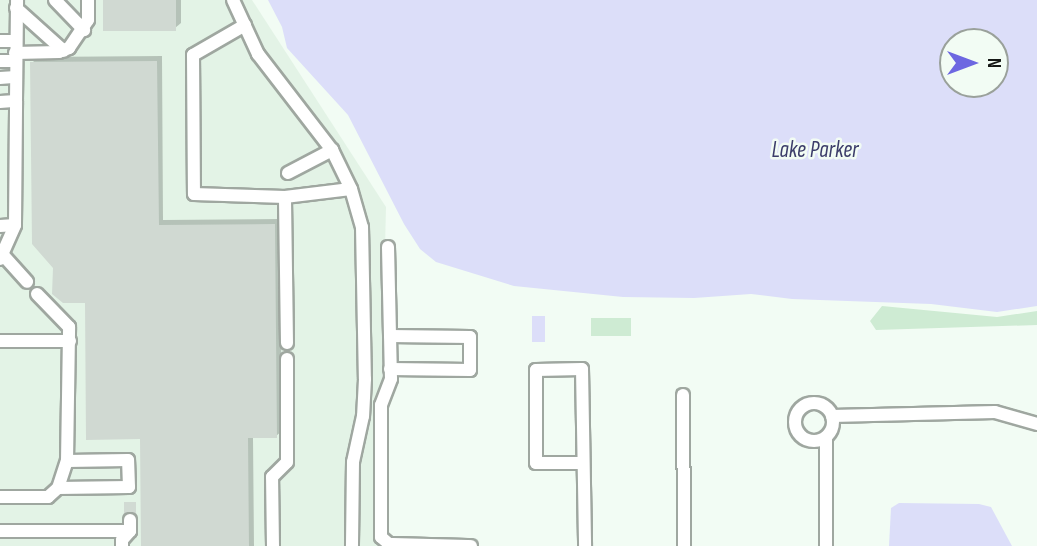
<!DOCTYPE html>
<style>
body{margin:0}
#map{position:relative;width:1037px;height:546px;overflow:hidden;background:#f2fcf4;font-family:"Sofia Sans Condensed",sans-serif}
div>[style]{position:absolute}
.built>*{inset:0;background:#e3f3e6}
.green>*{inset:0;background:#ceebd3;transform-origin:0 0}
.water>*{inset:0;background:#dcdef9;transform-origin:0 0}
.shadow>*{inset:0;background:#0003}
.building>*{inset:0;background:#d0d9d2;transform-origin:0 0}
.minor-tunnel>*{height:12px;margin-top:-6px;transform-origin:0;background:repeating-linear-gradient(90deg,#d1dad3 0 12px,transparent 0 18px)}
.roads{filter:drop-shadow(2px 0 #9fa7a0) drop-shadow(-2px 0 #9fa7a0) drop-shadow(0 2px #9fa7a0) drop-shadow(0 -2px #9fa7a0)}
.minor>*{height:12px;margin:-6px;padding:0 6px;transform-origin:6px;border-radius:6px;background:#fff}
.minor>.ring{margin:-6px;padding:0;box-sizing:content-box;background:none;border:12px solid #fff;border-radius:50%}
span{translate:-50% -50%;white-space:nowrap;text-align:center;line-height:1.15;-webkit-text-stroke:5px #f2fcf4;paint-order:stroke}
.water-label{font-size:23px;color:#3c3d6a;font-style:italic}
.north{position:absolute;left:939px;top:28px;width:70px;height:70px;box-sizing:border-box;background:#f2fcf4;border:2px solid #9aa19b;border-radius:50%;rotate:90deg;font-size:19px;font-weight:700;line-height:28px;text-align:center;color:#151815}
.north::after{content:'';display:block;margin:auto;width:24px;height:32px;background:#6d67e1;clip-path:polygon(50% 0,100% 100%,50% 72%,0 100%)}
</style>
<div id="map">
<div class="built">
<i style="clip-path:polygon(0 0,252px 0,386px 207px,378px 546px,0 546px)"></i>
</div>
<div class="green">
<i style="clip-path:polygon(882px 306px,997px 317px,1037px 311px,1037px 325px,876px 330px,870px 321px)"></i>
<i style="left:591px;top:318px;width:40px;height:18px"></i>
</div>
<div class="water">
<i style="clip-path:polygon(evenodd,268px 0,1037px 0,1037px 306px,997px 312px,931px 304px,792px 299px,751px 294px,694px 298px,623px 297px,514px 286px,436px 262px,420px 249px,404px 224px,348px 115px,287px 48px,282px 27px,268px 0,995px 42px,995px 84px,953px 84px,953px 42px,995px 42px)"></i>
<i style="left:532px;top:316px;width:13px;height:26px"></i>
<i style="clip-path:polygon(899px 503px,979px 504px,991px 507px,1012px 546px,889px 546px,891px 508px)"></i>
</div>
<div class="shadow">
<i style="clip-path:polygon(104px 0,181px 0,181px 23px,175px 28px)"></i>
<i style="clip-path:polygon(162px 56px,163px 220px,280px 219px,282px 431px,276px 436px,253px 437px,254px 546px,143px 546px,142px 438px,86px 302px,55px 268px,32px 63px,38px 57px)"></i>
</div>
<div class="building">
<i style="left:103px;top:0;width:73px;height:31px"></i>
<i style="clip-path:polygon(157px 61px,159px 225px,275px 224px,277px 438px,248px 438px,249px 546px,141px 546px,140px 439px,86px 440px,85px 303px,63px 303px,52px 294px,53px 268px,32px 244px,30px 62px)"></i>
</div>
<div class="minor-tunnel">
<i style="left:130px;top:502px;width:18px;rotate:90deg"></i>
</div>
<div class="roads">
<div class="minor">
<i style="left:55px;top:0;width:42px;rotate:46deg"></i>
<i style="left:233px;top:0;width:60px;rotate:65.2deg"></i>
<i style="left:258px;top:54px;width:121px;rotate:52.4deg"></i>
<i style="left:332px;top:150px;width:43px;rotate:64deg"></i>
<i style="left:351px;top:189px;width:40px;rotate:74deg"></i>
<i style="left:362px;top:227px;width:152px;rotate:88.9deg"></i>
<i style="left:365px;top:379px;width:37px;rotate:93deg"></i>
<i style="left:363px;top:416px;width:47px;rotate:102.3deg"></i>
<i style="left:353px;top:462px;width:84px;rotate:90.7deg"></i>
<i style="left:16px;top:8px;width:64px;rotate:41.9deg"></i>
<i style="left:245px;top:25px;width:60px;rotate:150deg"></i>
<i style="left:193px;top:55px;width:139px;rotate:89.6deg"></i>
<i style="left:194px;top:194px;width:91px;rotate:1.9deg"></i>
<i style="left:0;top:41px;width:16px"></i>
<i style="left:15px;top:53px;width:44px;rotate:-1.3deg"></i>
<i style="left:59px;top:52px;width:11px;rotate:-22deg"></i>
<i style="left:69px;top:48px;width:34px;rotate:-56deg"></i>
<i style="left:88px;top:20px;width:20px;rotate:-90deg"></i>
<i style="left:0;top:61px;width:15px"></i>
<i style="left:0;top:78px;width:16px;rotate:-4deg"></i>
<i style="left:0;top:102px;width:16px;rotate:-4deg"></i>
<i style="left:16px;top:101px;width:101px;rotate:-89.4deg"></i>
<i style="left:288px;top:173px;width:50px;rotate:-27.6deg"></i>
<i style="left:0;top:226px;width:15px;rotate:-4deg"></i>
<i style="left:388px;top:247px;width:132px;rotate:88.7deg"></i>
<i style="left:391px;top:379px;width:28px;rotate:111deg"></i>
<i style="left:381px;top:405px;width:132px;rotate:90deg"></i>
<i style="left:381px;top:537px;width:11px;rotate:41deg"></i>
<i style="left:389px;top:544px;width:82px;rotate:1.4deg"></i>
<i style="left:3px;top:255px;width:36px;rotate:48deg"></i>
<i style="left:0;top:259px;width:37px;rotate:-66deg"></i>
<i style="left:15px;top:225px;width:124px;rotate:-89.5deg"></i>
<i style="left:390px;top:336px;width:80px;rotate:0.7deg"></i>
<i style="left:470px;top:337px;width:33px;rotate:90deg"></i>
<i style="left:470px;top:370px;width:80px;rotate:-179.3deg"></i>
<i style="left:0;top:341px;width:70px"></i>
<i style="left:287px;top:343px;width:146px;rotate:-90.8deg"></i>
<i style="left:285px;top:197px;width:66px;rotate:-6.9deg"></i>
<i style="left:683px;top:395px;width:151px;rotate:89.6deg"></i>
<i class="ring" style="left:795px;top:403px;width:26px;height:26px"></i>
<i style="left:832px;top:416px;width:163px;rotate:-1.4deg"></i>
<i style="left:995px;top:412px;width:44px;rotate:15.9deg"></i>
<i style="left:826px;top:437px;width:109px;rotate:90deg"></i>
<i style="left:583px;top:463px;width:47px;rotate:180deg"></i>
<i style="left:536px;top:463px;width:93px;rotate:-90deg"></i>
<i style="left:536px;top:370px;width:46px;rotate:-1.2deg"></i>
<i style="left:582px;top:369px;width:177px;rotate:89deg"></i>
<i style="left:58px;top:488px;width:71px;rotate:-0.8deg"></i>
<i style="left:129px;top:487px;width:27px;rotate:-92deg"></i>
<i style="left:128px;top:460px;width:61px;rotate:179.1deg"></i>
<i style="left:0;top:497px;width:48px"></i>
<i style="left:48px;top:497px;width:13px;rotate:-42deg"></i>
<i style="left:58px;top:488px;width:28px;rotate:-72deg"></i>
<i style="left:67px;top:461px;width:134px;rotate:-89.1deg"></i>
<i style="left:69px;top:327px;width:46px;rotate:-134.1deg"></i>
<i style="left:0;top:531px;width:130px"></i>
<i style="left:122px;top:546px;width:6px;rotate:-90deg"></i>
<i style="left:122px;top:540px;width:12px;rotate:-48deg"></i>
<i style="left:130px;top:531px;width:11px;rotate:-90deg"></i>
<i style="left:273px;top:546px;width:69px;rotate:-90.8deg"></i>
<i style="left:272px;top:477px;width:21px;rotate:-45deg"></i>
<i style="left:287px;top:462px;width:103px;rotate:-90deg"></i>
</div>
</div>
<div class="water-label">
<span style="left:815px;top:150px">Lake Parker</span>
</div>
<div class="north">N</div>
</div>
